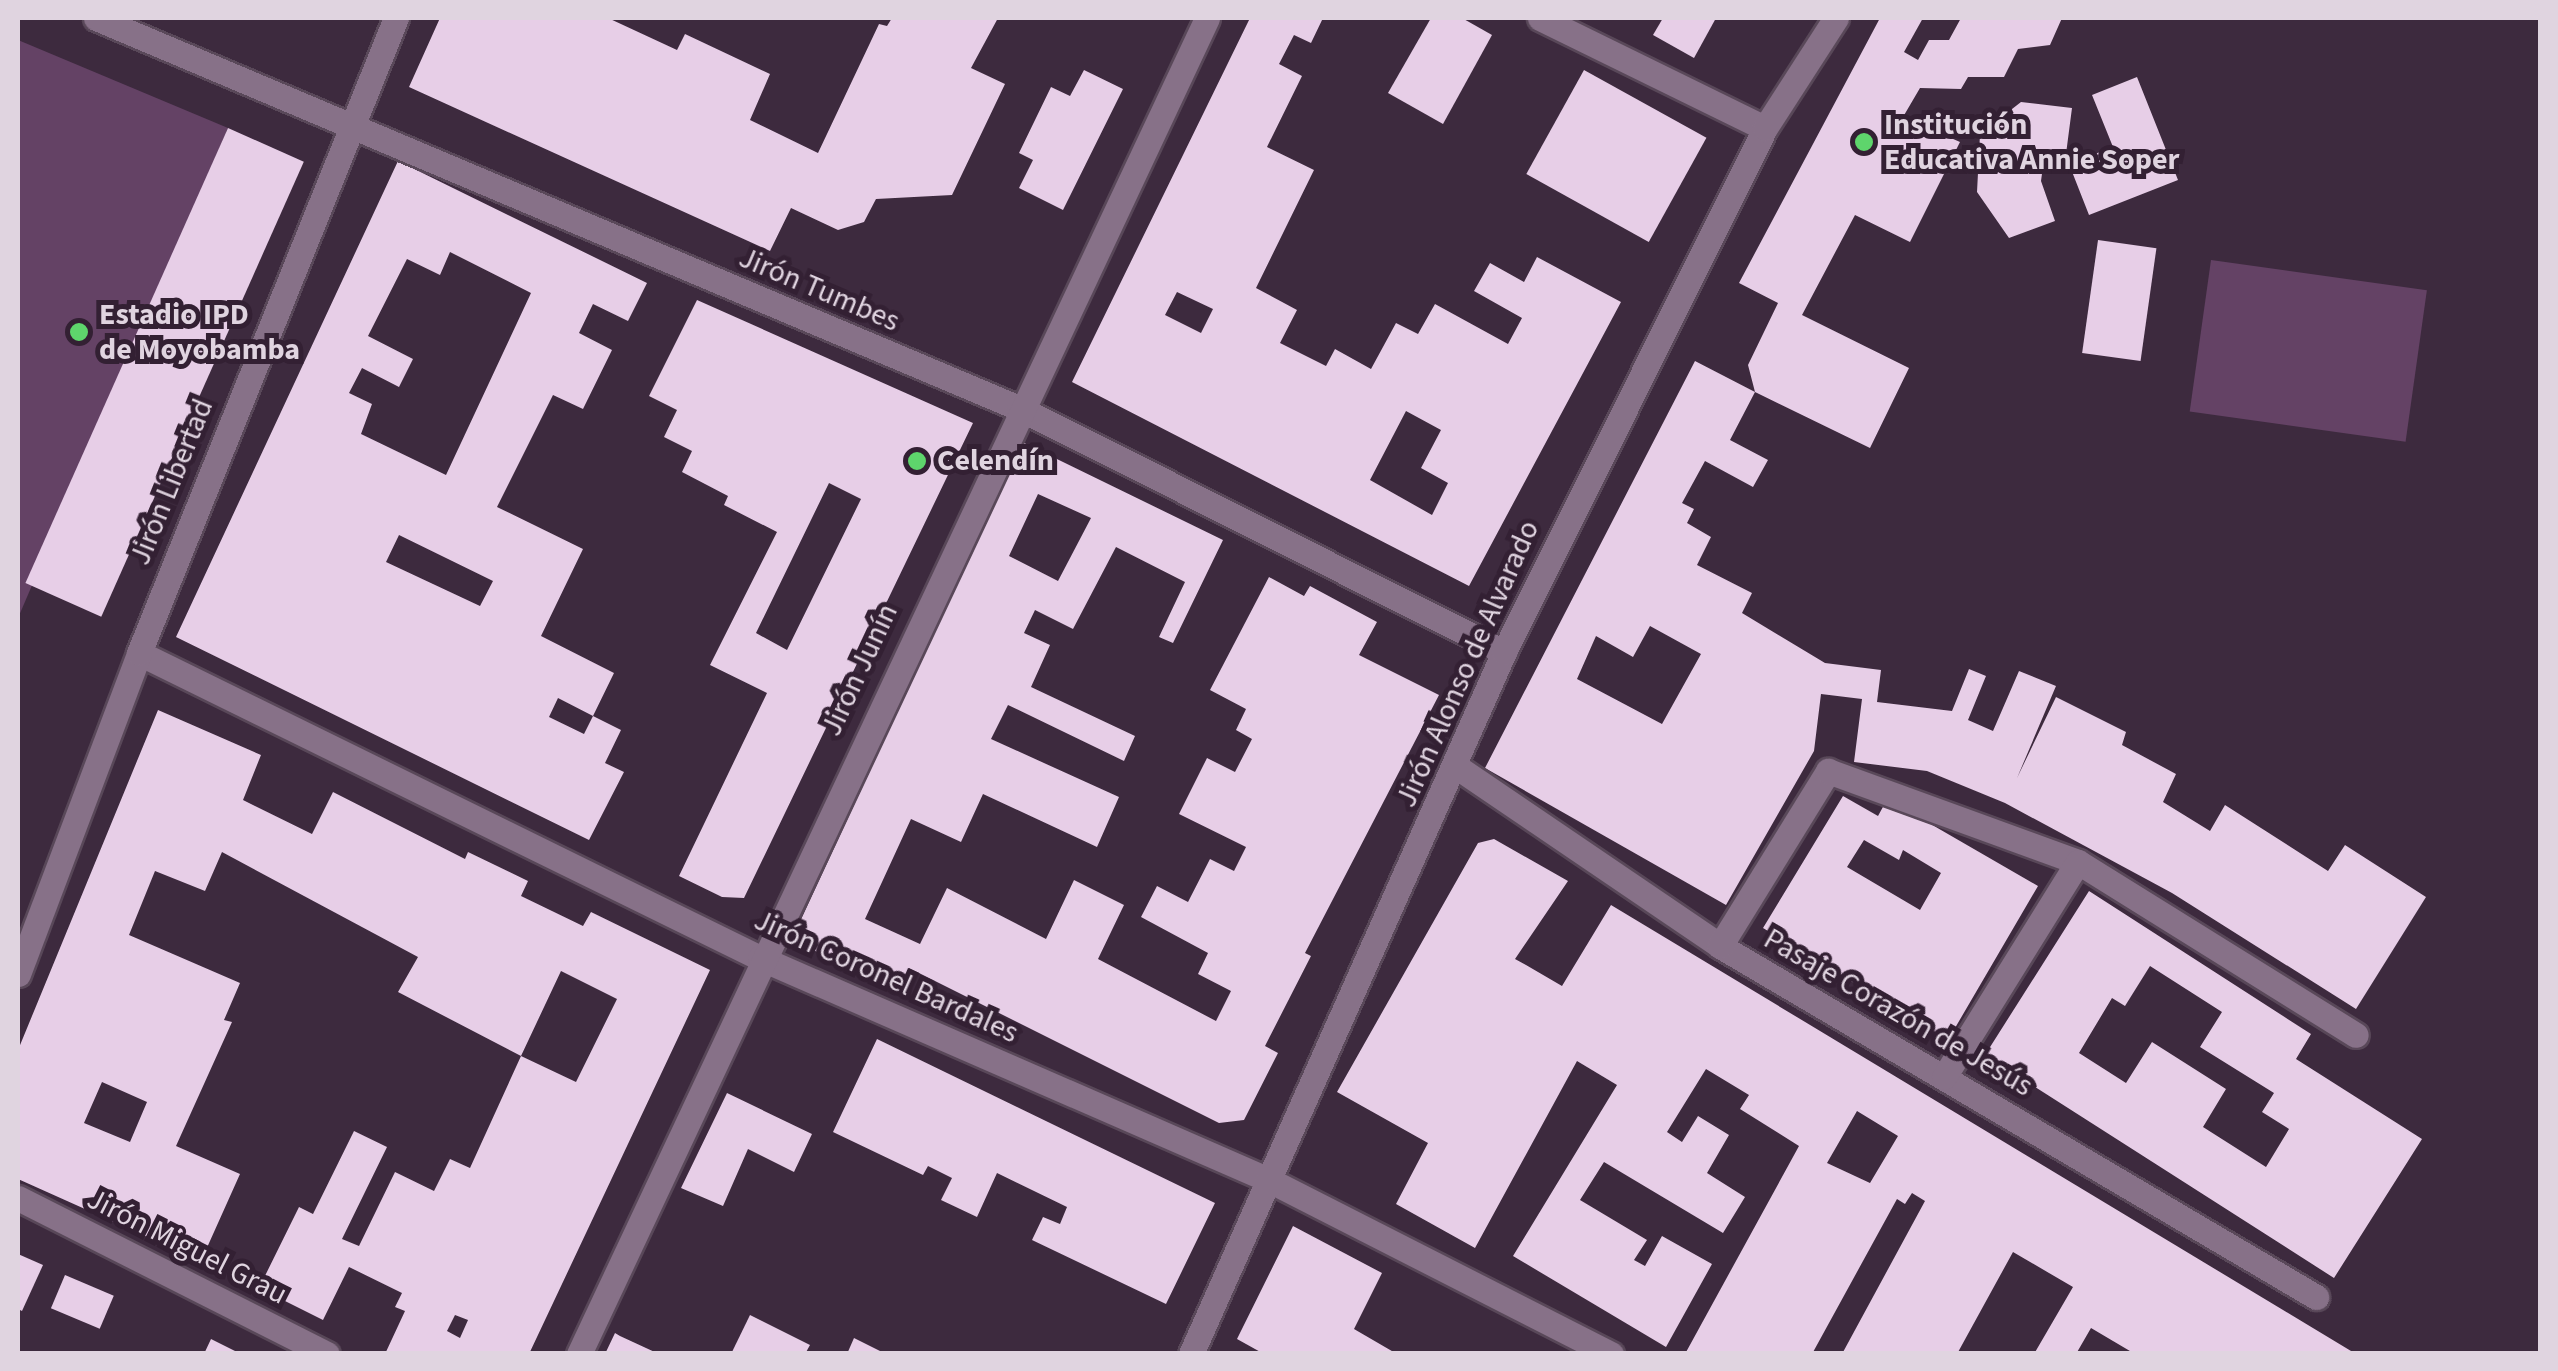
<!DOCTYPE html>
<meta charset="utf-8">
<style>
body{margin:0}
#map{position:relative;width:2558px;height:1371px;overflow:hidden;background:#3d2a3e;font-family:"Source Sans 3",sans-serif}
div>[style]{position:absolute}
.green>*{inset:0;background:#644265;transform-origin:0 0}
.building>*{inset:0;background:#e7cee7;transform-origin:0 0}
.roads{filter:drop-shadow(2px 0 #594859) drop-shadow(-2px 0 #594859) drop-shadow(0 2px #594859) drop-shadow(0 -2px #594859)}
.minor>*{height:25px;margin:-12.5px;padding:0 12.5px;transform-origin:12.5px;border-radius:12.5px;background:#877188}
.dots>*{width:28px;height:28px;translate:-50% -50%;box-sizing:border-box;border:5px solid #332033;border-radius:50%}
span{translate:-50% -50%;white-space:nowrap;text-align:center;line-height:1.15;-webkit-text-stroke:10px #332033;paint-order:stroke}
.poi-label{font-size:30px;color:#e0d4e0;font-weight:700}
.left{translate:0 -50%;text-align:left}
.street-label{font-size:30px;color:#e0d4e0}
.frame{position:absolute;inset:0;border:20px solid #e0d4e0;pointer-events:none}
</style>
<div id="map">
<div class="green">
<i style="clip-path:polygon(18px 40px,228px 128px,18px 618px)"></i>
<i style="left:2211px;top:260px;width:218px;height:153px;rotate:8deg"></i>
</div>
<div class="building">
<i style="clip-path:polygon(440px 18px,608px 18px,677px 50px,685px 34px,770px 74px,750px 120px,818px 153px,879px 24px,887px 26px,892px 18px,998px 18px,971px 68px,1005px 84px,952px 195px,876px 199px,864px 222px,838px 230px,791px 208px,770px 251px,409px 87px)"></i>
<i style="clip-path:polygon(evenodd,1250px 18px,1323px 18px,1311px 43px,1294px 35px,1279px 64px,1302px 76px,1267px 147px,1314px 170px,1256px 288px,1297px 310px,1280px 343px,1326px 366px,1335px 349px,1371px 369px,1396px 323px,1418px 334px,1435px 304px,1508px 344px,1522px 318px,1474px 291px,1490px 263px,1524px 282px,1537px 257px,1621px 302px,1469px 586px,1072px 382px,1250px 18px,1177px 292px,1213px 309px,1201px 333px,1165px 315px,1177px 292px,1250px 18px,1406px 411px,1441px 430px,1421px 468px,1448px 483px,1432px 515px,1370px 480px,1406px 411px)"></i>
<i style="clip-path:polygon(1431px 18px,1462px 18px,1492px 35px,1443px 124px,1388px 93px)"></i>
<i style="clip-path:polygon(1663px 18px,1716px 18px,1694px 58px,1653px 35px)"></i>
<i style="clip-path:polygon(evenodd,1880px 18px,1923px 18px,1904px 52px,1918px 60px,1929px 40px,1949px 40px,1961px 18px,2062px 18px,2050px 45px,2018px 49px,2004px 77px,1968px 77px,1961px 89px,1920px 88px,1903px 117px,1960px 142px,1910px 242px,1855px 215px,1802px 315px,1909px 368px,1870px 448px,1755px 392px,1730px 440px,1768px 460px,1753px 487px,1705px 461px,1682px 503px,1694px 509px,1687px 523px,1711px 537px,1697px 565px,1752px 593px,1742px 613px,1825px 663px,1881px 670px,1877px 702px,1952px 711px,1969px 669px,1986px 676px,1968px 720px,1993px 731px,2019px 671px,2056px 686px,2017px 778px,2056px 697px,2126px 732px,2122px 745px,2176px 774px,2163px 802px,2210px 831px,2225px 805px,2328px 871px,2345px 845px,2426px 897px,2356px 1009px,2172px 893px,2005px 803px,1927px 771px,1854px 762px,1862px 699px,1821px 694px,1814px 751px,1726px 905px,1485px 768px,1695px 361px,1755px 392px,1748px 365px,1778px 303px,1739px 283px,1880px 18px,1650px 626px,1701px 654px,1662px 724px,1577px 679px,1596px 636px,1633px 657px,1650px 626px)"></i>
<i style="clip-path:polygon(1084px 70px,1123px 89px,1063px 210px,1019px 188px,1033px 160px,1019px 153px,1051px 87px,1070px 96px)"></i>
<i style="left:1584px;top:70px;width:140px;height:119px;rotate:29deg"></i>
<i style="clip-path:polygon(2137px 77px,2178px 180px,2089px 215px,2069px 164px,2113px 147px,2092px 95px)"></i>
<i style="clip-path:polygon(2021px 102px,2072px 108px,2066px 154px,2045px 152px,2041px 181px,2055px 221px,2009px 238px,1977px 192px,1980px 134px)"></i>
<i style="left:228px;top:128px;width:83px;height:498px;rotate:24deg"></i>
<i style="clip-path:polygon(evenodd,398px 161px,647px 283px,628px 321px,593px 304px,579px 333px,612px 350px,583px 409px,553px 395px,497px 507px,583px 549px,541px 636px,614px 673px,593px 716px,558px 698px,549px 717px,584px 734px,593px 716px,621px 730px,605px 763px,624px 772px,589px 840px,176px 637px,398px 161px,450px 252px,531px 293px,446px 475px,361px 434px,372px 404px,349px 393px,362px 368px,399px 387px,413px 359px,368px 336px,407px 259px,440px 275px,450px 252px,398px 161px,399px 535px,493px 581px,480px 606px,386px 562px,399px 535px)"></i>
<i style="left:2098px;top:240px;width:59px;height:114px;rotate:8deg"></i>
<i style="clip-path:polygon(evenodd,697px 300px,973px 423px,744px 898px,722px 897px,679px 876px,767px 693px,710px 665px,777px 532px,724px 505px,728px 496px,682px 472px,692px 451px,664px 437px,677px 410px,649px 396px,697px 300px,829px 483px,861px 499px,787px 650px,756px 633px,829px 483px)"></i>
<i style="clip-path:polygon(evenodd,1022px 442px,1223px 540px,1173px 643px,1159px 637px,1185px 582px,1116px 547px,1073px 629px,1035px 610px,1024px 633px,1050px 645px,1031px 687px,1135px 736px,1124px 761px,1008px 705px,991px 739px,1119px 797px,1097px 847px,983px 794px,961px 842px,911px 819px,865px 919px,920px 944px,947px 888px,1046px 939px,1074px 880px,1124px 905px,1098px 959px,1216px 1021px,1231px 991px,1198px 974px,1208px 953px,1141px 917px,1157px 886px,1188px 902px,1210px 859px,1234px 871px,1246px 847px,1179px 814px,1207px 758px,1235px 772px,1252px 739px,1236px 730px,1246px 709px,1210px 690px,1269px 577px,1304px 596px,1310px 586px,1377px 622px,1359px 655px,1439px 695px,1305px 953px,1311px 956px,1265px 1046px,1278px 1053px,1244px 1120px,1219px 1123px,909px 968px,900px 989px,813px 950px,798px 926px,1022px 442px,1038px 494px,1091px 518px,1058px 581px,1009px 556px,1038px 494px)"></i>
<i style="clip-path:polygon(evenodd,158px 710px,261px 755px,243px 800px,312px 834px,333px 792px,465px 859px,468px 852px,528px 881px,521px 896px,583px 926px,591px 912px,710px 970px,529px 1354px,385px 1354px,405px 1311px,395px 1307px,402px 1293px,349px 1267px,323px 1320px,259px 1288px,299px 1207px,313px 1214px,354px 1131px,387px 1147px,342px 1239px,359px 1246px,395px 1172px,434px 1191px,450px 1159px,470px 1168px,521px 1056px,576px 1082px,617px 999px,561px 971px,521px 1056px,398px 992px,418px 957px,222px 852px,205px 891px,155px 871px,129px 935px,240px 983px,224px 1020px,232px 1022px,176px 1146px,240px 1174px,201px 1261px,18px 1179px,18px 1050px,158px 710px,102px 1082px,147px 1102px,130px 1142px,84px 1123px,102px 1082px,158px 710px,455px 1315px,468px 1320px,460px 1338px,447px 1331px,455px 1315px)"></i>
<i style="clip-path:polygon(evenodd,1843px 796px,1878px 816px,1884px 805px,1896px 804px,2038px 886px,1948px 1040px,1763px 928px,1843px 796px,1864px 840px,1899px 860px,1903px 850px,1941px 873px,1920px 910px,1847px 867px,1864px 840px)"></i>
<i style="clip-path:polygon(evenodd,1494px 839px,1568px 881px,1515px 959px,1526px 965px,1562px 986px,1611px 905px,2356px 1354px,2135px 1354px,2091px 1328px,2076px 1354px,2034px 1354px,2073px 1287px,2013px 1252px,1957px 1354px,1842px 1354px,1925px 1201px,1912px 1193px,1905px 1204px,1897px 1199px,1812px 1354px,1685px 1354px,1799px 1146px,1740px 1109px,1749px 1095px,1706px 1069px,1667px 1132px,1682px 1142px,1698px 1116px,1729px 1135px,1707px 1173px,1745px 1197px,1723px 1233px,1604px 1162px,1580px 1200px,1647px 1240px,1634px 1260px,1645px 1266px,1662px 1236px,1712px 1264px,1666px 1347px,1513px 1256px,1617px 1085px,1577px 1061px,1475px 1248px,1396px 1204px,1428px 1143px,1337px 1092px,1478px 843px,1494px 839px,1857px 1111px,1898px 1136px,1870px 1183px,1827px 1163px,1857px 1111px)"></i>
<i style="clip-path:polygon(evenodd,2089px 891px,2311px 1034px,2296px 1059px,2422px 1139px,2334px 1278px,1985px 1055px,2089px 891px,2150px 966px,2222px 1012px,2200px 1047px,2274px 1093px,2262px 1112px,2289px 1129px,2266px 1167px,2203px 1127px,2226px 1089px,2152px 1042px,2126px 1083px,2079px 1053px,2112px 998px,2125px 1006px,2150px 966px)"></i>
<i style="clip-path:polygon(877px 1039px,1215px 1203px,1166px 1304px,1032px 1240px,1043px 1217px,1060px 1224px,1067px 1207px,997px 1173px,977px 1217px,941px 1200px,952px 1178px,928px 1166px,923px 1175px,833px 1132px)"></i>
<i style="clip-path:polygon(727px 1093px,812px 1134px,794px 1172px,748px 1149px,723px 1206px,681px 1188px)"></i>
<i style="clip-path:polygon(1293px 1226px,1382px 1273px,1354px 1329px,1397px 1354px,1264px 1354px,1237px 1339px)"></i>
<i style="clip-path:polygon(18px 1254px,43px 1265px,22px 1311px,18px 1309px)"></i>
<i style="left:65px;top:1275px;width:53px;height:36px;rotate:23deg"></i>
<i style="clip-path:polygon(750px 1315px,810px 1345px,805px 1354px,732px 1352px)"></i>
<i style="clip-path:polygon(615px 1333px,620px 1336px,659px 1354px,605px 1354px)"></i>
<i style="clip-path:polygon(854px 1338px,886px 1354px,847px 1354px)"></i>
<i style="clip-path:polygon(211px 1339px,241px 1354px,204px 1354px)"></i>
</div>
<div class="roads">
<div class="minor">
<i style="left:96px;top:18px;width:1002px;rotate:22.91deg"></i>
<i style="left:1019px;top:408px;width:543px;rotate:26.71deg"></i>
<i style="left:1540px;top:18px;width:250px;rotate:26.1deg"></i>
<i style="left:139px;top:653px;width:692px;rotate:26.16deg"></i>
<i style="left:760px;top:958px;width:555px;rotate:23.56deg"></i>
<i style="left:1269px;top:1180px;width:384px;rotate:27deg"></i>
<i style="left:1457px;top:767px;width:318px;rotate:34.2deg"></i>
<i style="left:1720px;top:946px;width:692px;rotate:30.49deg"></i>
<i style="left:1720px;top:946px;width:206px;rotate:-58.3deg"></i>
<i style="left:1828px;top:771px;width:266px;rotate:20deg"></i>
<i style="left:2078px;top:862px;width:327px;rotate:31.9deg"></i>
<i style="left:18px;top:974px;width:343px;rotate:-69.3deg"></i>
<i style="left:139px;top:653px;width:685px;rotate:-67.97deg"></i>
<i style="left:1944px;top:1077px;width:253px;rotate:-58.1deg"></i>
<i style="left:18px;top:1198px;width:346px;rotate:26.8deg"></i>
<i style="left:579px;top:1354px;width:1476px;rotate:-64.82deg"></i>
<i style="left:1191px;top:1354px;width:769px;rotate:-65.97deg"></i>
<i style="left:1504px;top:652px;width:585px;rotate:-63.52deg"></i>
<i style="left:1765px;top:128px;width:131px;rotate:-57.2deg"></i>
</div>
</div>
<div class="dots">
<i style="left:1864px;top:142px;background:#5ed56c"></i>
<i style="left:79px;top:332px;background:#5ed56c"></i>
<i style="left:917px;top:461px;background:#5ed56c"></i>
</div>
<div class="poi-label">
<span class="left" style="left:1884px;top:142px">Institución<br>Educativa Annie Soper</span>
<span class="left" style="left:99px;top:332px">Estadio IPD<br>de Moyobamba</span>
<span class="left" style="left:937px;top:461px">Celendín</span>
</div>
<div class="street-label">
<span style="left:819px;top:290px;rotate:23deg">Jirón Tumbes</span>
<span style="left:172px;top:482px;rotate:-68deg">Jirón Libertad</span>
<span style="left:1468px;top:664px;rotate:-66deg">Jirón Alonso de Alvarado</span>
<span style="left:860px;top:670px;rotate:-65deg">Jirón Junín</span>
<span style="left:886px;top:977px;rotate:24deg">Jirón Coronel Bardales</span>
<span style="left:1898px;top:1013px;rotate:30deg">Pasaje Corazón de Jesús</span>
<span style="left:187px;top:1247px;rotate:27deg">Jirón Miguel Grau</span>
</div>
<div class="frame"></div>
</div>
